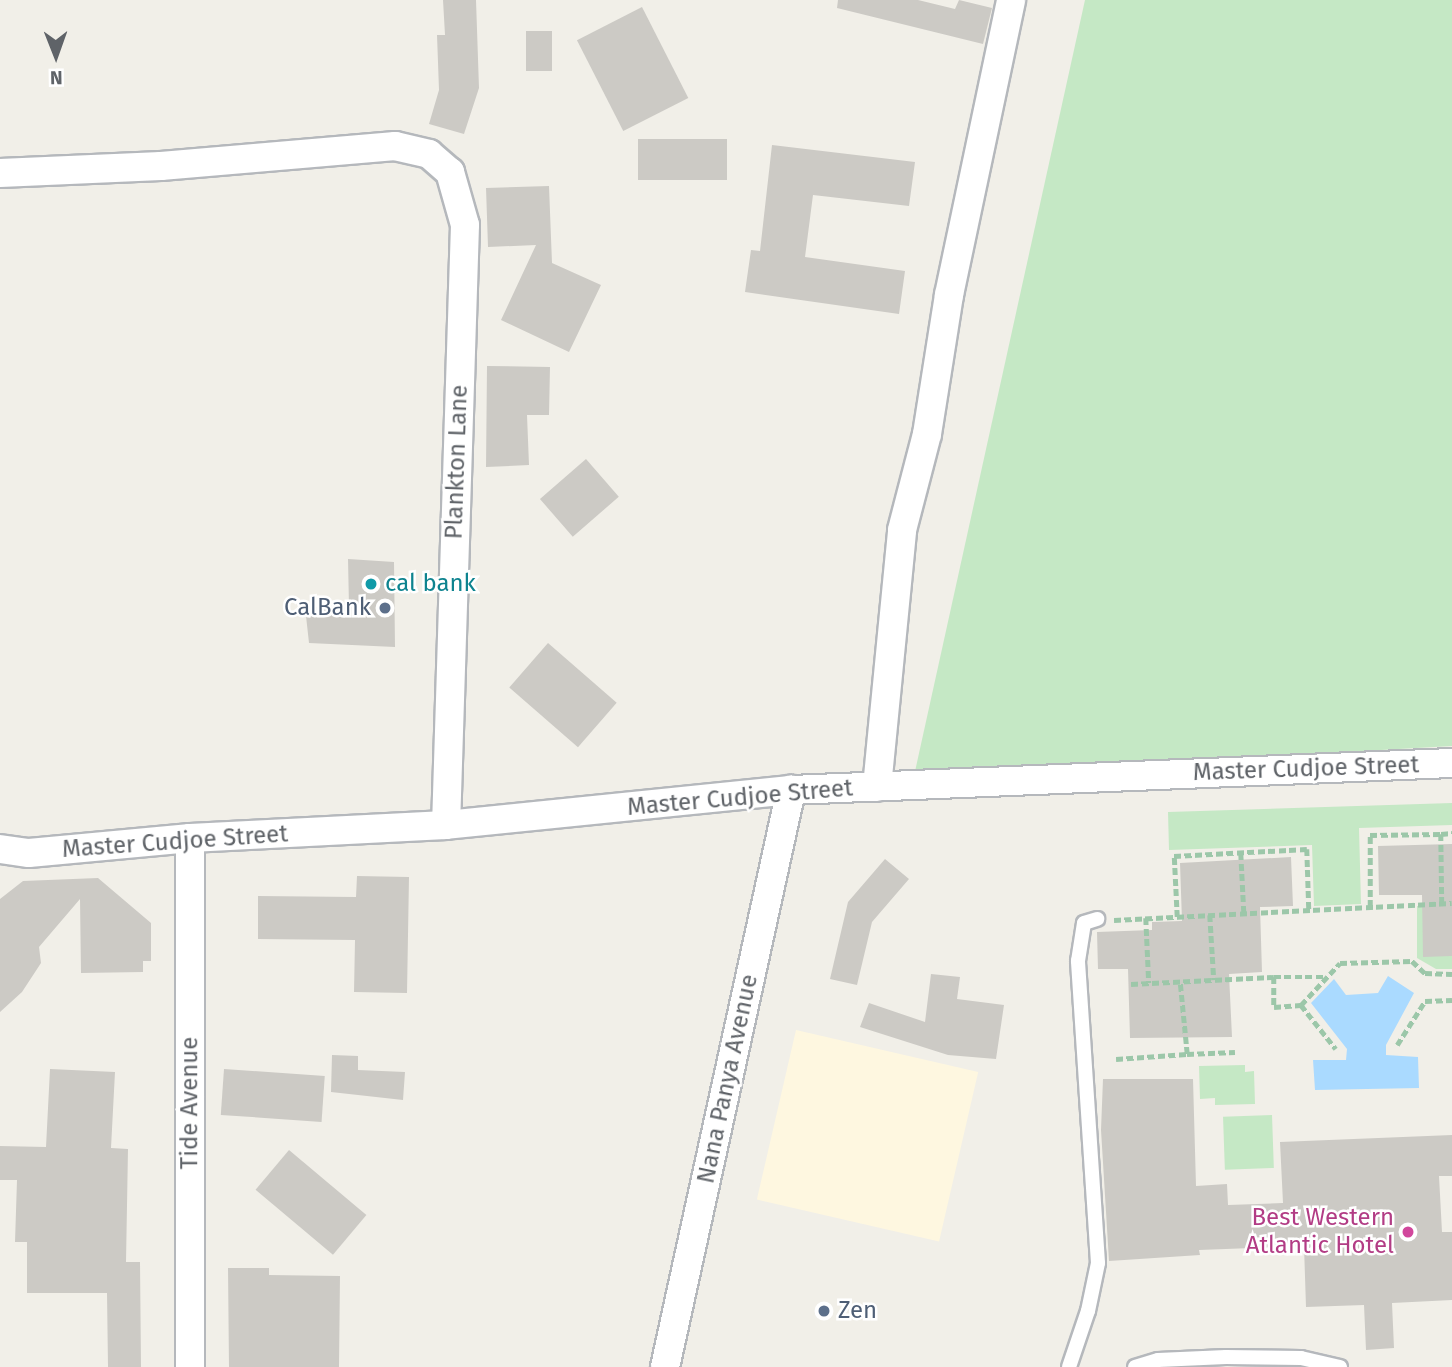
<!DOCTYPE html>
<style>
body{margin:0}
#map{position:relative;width:1452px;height:1367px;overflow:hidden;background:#f1efe8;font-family:"Fira Sans",sans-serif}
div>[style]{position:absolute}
.commercial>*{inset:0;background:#fef7e0;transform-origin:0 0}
.green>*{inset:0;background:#c5e8c5;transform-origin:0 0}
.water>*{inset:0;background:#aadaff}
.building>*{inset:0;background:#cccac5;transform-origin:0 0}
.path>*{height:4.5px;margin-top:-2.25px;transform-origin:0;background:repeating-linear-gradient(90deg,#9cc7a9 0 7px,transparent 0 10.5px)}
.roads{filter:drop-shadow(2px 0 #b5b8bc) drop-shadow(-2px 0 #b5b8bc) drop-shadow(0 2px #b5b8bc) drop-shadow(0 -2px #b5b8bc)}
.service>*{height:14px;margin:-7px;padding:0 7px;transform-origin:7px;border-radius:7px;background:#fff}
.minor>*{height:28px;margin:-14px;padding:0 14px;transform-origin:14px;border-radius:14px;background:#fff}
.dots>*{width:19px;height:19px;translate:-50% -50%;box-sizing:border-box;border:4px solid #fff;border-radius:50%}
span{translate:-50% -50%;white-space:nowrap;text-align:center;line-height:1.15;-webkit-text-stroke:5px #fff;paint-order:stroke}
.street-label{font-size:24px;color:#5f6368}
.culture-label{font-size:24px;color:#0d838f}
.left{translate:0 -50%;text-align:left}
.service-label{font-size:24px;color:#4e5e75}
.right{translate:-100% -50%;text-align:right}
.hotel-label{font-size:24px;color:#b23c85}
.north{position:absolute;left:21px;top:21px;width:70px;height:70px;-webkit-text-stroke:5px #fff;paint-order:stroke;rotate:179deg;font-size:19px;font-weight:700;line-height:28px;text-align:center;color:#5f6368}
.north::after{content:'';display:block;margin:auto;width:24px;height:32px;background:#5f6368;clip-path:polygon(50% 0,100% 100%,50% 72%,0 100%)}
</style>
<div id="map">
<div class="commercial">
<i style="left:796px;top:1030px;width:187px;height:174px;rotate:13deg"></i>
</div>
<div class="green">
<i style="clip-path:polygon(1085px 0,1452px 0,1452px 746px,914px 776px)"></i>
<i style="clip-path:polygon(1452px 803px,1452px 825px,1359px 828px,1361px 904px,1314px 906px,1312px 845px,1169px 850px,1168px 812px)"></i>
<i style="clip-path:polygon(1417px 906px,1452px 906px,1452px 969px,1436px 969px,1417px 958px)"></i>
<i style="clip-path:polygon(1245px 1065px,1245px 1072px,1254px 1071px,1255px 1104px,1215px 1105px,1215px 1098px,1200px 1099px,1199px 1066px)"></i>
<i style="left:1272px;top:1115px;width:53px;height:49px;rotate:88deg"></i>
</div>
<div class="water">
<i style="clip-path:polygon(1388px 976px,1414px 993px,1386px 1045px,1386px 1055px,1418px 1057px,1419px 1088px,1315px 1090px,1313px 1060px,1346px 1060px,1347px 1049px,1311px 1003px,1334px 979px,1346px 995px,1378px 993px)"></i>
</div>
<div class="building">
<i style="clip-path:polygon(443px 0,476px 0,479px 88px,464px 134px,429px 124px,439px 90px,437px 35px,445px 35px)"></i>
<i style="clip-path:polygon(838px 0,918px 0,955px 9px,959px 0,992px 8px,983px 44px,837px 8px)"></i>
<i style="left:642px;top:7px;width:102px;height:73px;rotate:63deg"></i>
<i style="left:526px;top:31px;width:26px;height:40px"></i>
<i style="left:638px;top:139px;width:89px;height:41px"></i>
<i style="clip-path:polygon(772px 145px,915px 162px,909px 206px,813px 195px,805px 257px,905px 271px,899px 314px,745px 292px,751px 250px,760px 251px)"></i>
<i style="clip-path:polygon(549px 186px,552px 263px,601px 285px,569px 352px,501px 320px,536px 245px,488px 247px,486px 188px)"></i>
<i style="clip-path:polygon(487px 366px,550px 367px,549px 415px,527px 415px,529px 465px,486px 467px)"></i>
<i style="left:586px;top:459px;width:50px;height:61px;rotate:49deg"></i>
<i style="clip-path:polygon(348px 559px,394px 562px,395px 647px,309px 643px,305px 607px,349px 607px)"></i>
<i style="left:548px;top:643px;width:91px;height:59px;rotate:41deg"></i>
<i style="clip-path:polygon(1452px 844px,1452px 956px,1423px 957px,1422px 895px,1379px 895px,1378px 846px)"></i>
<i style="clip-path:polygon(1291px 857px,1293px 906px,1260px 907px,1262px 972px,1229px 974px,1232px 1037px,1130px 1038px,1128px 969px,1098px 969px,1097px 932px,1152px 930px,1152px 922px,1182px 921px,1180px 863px)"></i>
<i style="clip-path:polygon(885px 859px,909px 879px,872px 922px,857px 985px,830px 979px,848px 902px)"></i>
<i style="clip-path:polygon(357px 876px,409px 877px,407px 993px,354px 992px,355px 940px,258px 939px,258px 896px,356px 897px)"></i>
<i style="clip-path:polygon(98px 878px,151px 923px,151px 961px,143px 961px,143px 972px,81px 973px,80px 899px,39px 947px,41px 963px,22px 992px,0 1012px,0 899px,23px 881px)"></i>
<i style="clip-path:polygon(931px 974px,960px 977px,957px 999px,1004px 1005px,996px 1059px,948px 1055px,860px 1027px,869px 1003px,925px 1022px)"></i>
<i style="clip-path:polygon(332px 1055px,358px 1056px,358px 1070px,405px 1072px,403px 1100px,331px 1092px)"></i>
<i style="clip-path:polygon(50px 1069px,115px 1072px,111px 1148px,128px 1149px,126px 1262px,140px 1262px,141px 1367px,108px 1367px,107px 1293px,27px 1293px,27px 1242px,15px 1242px,17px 1180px,0 1180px,0 1146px,46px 1147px)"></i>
<i style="left:224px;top:1069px;width:101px;height:46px;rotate:4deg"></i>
<i style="clip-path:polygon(1103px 1079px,1193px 1079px,1196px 1186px,1227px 1184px,1228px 1205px,1283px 1203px,1280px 1142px,1452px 1135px,1452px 1176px,1439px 1176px,1442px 1232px,1452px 1232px,1452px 1300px,1392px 1303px,1394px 1348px,1366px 1350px,1364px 1305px,1306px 1307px,1304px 1246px,1199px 1250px,1200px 1255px,1109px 1261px,1101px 1130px)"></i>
<i style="left:289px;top:1150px;width:101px;height:52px;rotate:40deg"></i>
<i style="clip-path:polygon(228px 1268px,269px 1268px,269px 1275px,340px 1276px,339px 1367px,229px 1367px)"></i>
</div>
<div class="path">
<i style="left:1441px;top:834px;width:11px;rotate:-5deg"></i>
<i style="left:1241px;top:853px;width:60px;rotate:87.1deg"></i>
<i style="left:1370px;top:907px;width:72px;rotate:-90deg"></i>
<i style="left:1370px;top:835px;width:71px;rotate:-0.8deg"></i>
<i style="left:1441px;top:834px;width:69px;rotate:89.2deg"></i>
<i style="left:1210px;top:915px;width:65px;rotate:86.5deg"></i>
<i style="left:1177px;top:917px;width:61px;rotate:-92.8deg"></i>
<i style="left:1174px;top:856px;width:133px;rotate:-3deg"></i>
<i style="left:1307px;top:849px;width:61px;rotate:88.1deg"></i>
<i style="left:1146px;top:918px;width:65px;rotate:87.4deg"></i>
<i style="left:1114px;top:920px;width:338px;rotate:-2.9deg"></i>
<i style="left:1274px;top:977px;width:49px"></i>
<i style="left:1131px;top:984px;width:143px;rotate:-2.8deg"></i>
<i style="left:1274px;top:977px;width:30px;rotate:90deg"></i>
<i style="left:1274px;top:1007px;width:27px;rotate:-4deg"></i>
<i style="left:1301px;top:1005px;width:57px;rotate:-47.1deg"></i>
<i style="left:1340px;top:963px;width:72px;rotate:-1.6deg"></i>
<i style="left:1412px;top:961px;width:18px;rotate:43deg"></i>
<i style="left:1425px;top:973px;width:27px;rotate:2deg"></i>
<i style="left:1301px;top:1005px;width:56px;rotate:51.5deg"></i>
<i style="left:1397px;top:1045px;width:52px;rotate:-57.5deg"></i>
<i style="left:1425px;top:1001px;width:27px;rotate:-2deg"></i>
<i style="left:1187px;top:1054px;width:48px;rotate:-2.4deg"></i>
<i style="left:1116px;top:1059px;width:71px;rotate:-4deg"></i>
<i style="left:1187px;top:1054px;width:72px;rotate:-95.6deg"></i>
</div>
<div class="roads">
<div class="service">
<i style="left:1069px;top:1367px;width:59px;rotate:-71.3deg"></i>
<i style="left:1088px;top:1311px;width:49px;rotate:-78.2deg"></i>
<i style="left:1098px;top:1263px;width:303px;rotate:-93.8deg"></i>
<i style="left:1078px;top:961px;width:38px;rotate:-81deg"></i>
<i style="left:1084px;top:923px;width:14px;rotate:-17deg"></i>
<i style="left:1135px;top:1367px;width:24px;rotate:-17deg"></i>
<i style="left:1158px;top:1360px;width:68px;rotate:-2.5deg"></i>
<i style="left:1226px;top:1357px;width:75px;rotate:0.8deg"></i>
<i style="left:1301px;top:1358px;width:40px;rotate:13deg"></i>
</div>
<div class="minor">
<i style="left:0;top:173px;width:161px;rotate:-2.5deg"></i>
<i style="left:161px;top:166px;width:235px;rotate:-4.9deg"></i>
<i style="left:395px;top:146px;width:35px;rotate:13deg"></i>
<i style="left:429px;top:154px;width:28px;rotate:41deg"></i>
<i style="left:450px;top:172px;width:55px;rotate:74.2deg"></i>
<i style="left:465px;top:225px;width:600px;rotate:91.81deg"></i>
<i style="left:877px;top:787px;width:258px;rotate:-84.4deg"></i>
<i style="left:902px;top:530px;width:99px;rotate:-75.4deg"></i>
<i style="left:927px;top:434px;width:141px;rotate:-81deg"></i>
<i style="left:949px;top:295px;width:301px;rotate:-78.1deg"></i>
<i style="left:0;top:849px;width:29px;rotate:8deg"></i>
<i style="left:29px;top:853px;width:162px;rotate:-5.3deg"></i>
<i style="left:190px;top:838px;width:256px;rotate:-2.9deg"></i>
<i style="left:446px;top:825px;width:347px;rotate:-5.8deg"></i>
<i style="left:791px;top:790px;width:662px;rotate:-2.34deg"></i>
<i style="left:190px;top:1367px;width:529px;rotate:-90deg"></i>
<i style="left:665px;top:1367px;width:591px;rotate:-77.68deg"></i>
</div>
</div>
<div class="dots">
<i style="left:371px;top:584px;background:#0f9aa8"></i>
<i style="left:385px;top:608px;background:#5c6f8a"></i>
<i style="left:1408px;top:1232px;background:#d1479c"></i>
<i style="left:824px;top:1311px;background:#5c6f8a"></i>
</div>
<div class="street-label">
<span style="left:457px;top:462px;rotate:-88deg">Plankton Lane</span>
<span style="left:1306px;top:769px;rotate:-2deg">Master Cudjoe Street</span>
<span style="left:740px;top:798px;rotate:-5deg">Master Cudjoe Street</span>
<span style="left:175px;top:842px;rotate:-4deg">Master Cudjoe Street</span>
<span style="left:728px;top:1079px;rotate:-78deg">Nana Panya Avenue</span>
<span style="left:190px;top:1103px;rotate:-90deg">Tide Avenue</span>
</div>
<div class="culture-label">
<span class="left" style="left:385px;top:584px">cal bank</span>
</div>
<div class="service-label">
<span class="right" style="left:371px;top:608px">CalBank</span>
<span class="left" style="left:838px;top:1311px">Zen</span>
</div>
<div class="hotel-label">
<span class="right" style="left:1394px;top:1232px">Best Western<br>Atlantic Hotel</span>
</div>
<div class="north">N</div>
</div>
